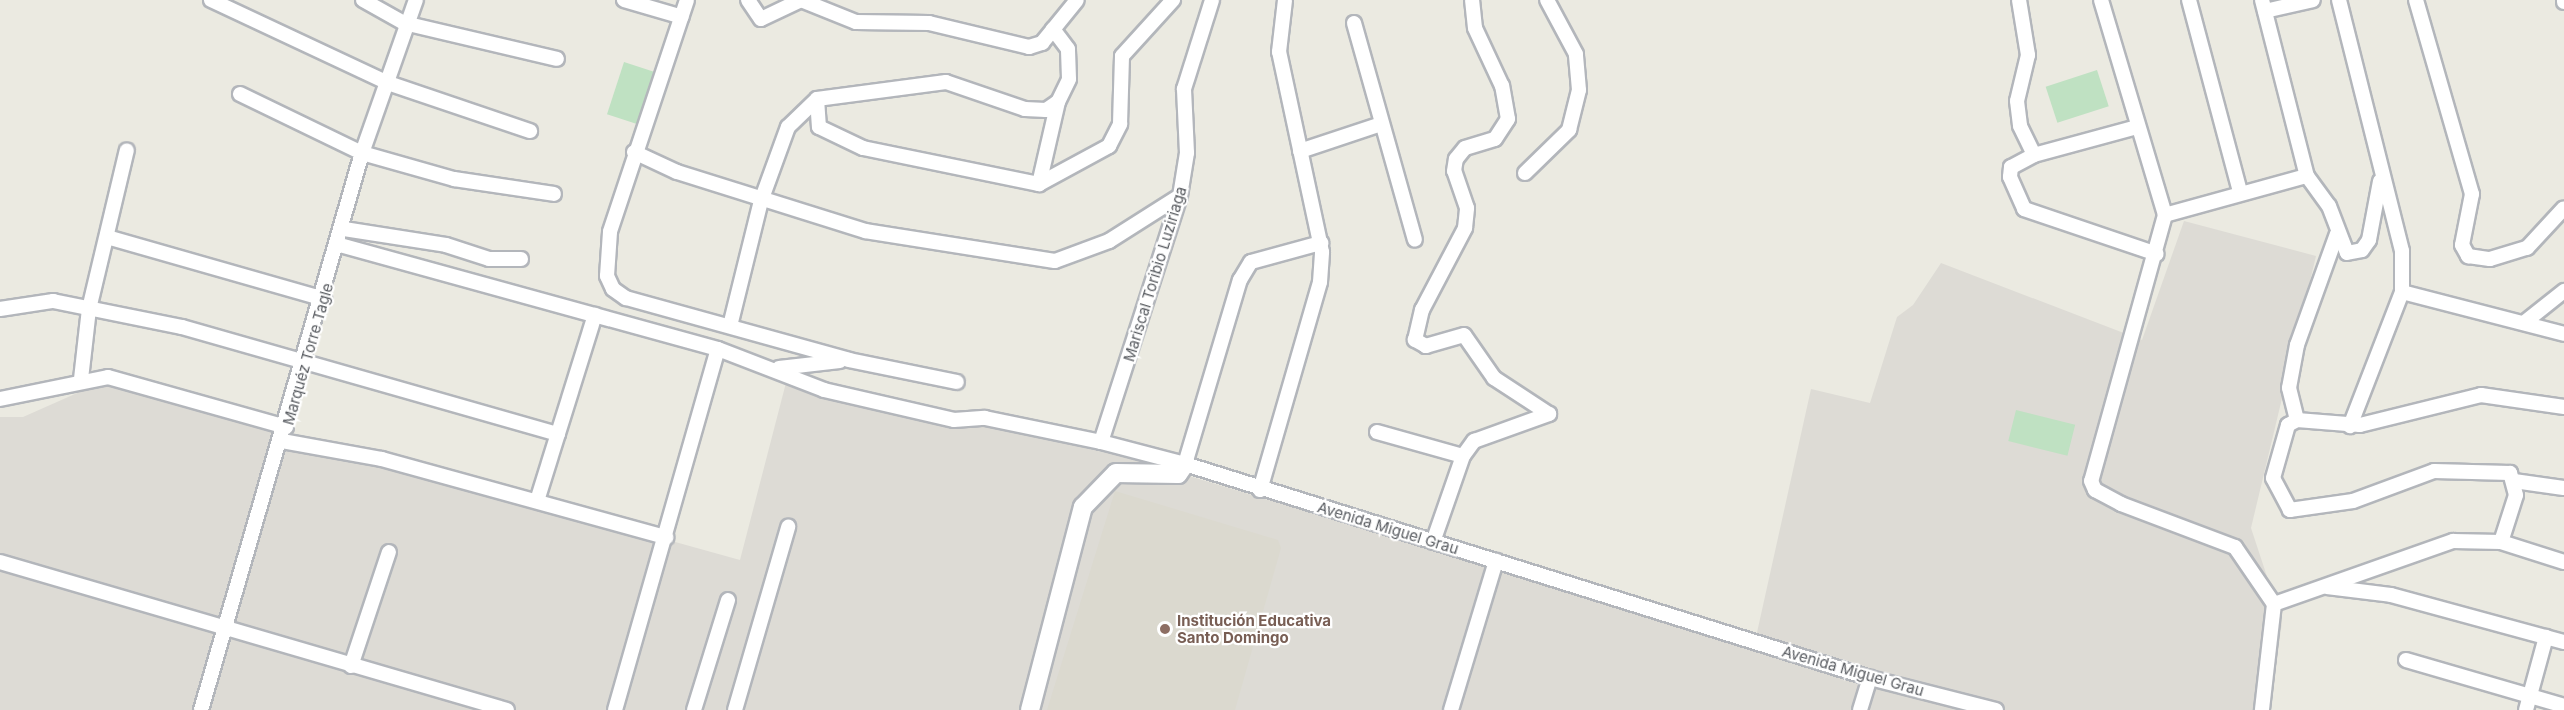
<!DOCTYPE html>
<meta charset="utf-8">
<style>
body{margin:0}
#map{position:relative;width:2564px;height:710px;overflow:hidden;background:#ebeae1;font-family:Inter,sans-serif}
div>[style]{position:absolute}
.industrial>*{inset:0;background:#dddbd5}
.education>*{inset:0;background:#dbd9cf}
.green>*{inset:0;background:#bfe1c2;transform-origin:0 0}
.roads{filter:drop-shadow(2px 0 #b3b6bb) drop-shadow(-2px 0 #b3b6bb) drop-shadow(0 2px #b3b6bb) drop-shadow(0 -2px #b3b6bb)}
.minor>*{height:14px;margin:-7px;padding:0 7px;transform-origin:7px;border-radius:7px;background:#fff}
.tertiary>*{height:18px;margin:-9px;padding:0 9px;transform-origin:9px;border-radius:9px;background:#fff}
.dots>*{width:16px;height:16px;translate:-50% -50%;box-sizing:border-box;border:3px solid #fff;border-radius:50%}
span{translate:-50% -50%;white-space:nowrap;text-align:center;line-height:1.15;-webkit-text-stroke:4.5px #fff;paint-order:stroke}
.street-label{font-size:15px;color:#595c61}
.education-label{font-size:15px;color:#785e54;font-weight:700}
.left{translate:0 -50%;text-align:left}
</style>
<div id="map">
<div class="industrial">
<i style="clip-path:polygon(2184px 221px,2316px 256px,2251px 528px,2282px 622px,2270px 710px,0 710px,0 417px,23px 417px,93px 386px,114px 386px,740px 560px,788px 375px,1146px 463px,1754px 646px,1811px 389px,1870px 403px,1897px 317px,1913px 305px,1941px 263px,2142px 340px)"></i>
</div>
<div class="education">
<i style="clip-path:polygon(1115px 491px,1278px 540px,1281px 548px,1235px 710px,1047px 710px)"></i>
</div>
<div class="green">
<i style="left:624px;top:62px;width:33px;height:55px;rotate:18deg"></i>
<i style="left:2097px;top:70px;width:38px;height:54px;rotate:72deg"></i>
<i style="left:2016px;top:410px;width:61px;height:32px;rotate:14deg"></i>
</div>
<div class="roads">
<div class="minor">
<i style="left:211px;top:0;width:195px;rotate:25.1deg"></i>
<i style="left:388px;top:83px;width:150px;rotate:18.7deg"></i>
<i style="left:363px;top:0;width:47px;rotate:29.3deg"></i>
<i style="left:404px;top:23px;width:157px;rotate:13.2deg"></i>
<i style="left:624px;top:0;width:60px;rotate:16.3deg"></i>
<i style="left:687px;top:0;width:244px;rotate:108.4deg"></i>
<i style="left:610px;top:232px;width:44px;rotate:93.9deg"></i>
<i style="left:607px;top:276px;width:14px;rotate:65deg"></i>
<i style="left:613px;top:289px;width:16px;rotate:35deg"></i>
<i style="left:626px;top:298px;width:231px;rotate:15.5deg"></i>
<i style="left:849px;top:360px;width:110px;rotate:11.5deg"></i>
<i style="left:748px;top:0;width:23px;rotate:56deg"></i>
<i style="left:761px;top:19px;width:44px;rotate:-25.4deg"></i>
<i style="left:801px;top:0;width:59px;rotate:21.8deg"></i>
<i style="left:856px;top:22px;width:73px;rotate:0.8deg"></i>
<i style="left:929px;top:23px;width:103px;rotate:13.5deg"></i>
<i style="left:1029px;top:47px;width:14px;rotate:-17deg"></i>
<i style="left:1042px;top:43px;width:55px;rotate:-50.9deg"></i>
<i style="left:2019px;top:0;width:56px;rotate:80.7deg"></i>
<i style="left:2028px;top:55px;width:47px;rotate:103.4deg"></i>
<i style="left:2017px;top:101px;width:25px;rotate:83deg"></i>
<i style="left:2020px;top:126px;width:32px;rotate:64deg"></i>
<i style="left:2101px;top:0;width:224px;rotate:73.4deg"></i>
<i style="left:2165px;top:215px;width:276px;rotate:105.5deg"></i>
<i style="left:2091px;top:481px;width:10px;rotate:66deg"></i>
<i style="left:2095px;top:490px;width:30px;rotate:28deg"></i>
<i style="left:2121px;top:504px;width:122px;rotate:20.7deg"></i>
<i style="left:2235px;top:547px;width:69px;rotate:55.6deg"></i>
<i style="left:2274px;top:604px;width:107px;rotate:96.5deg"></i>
<i style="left:2189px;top:0;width:199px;rotate:75.1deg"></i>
<i style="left:2262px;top:0;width:182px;rotate:75.7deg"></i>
<i style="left:2307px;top:176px;width:37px;rotate:54deg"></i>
<i style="left:2329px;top:206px;width:50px;rotate:69deg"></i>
<i style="left:2347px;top:253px;width:15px;rotate:-11deg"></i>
<i style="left:2362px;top:250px;width:12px;rotate:-55deg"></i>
<i style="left:2369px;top:240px;width:60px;rotate:-79.4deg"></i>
<i style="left:2339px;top:0;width:259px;rotate:75.9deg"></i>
<i style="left:2402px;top:251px;width:41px;rotate:90deg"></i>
<i style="left:2402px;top:292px;width:144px;rotate:111.2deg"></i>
<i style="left:2416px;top:0;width:202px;rotate:73.9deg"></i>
<i style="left:2472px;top:194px;width:52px;rotate:101.1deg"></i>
<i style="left:2462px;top:245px;width:13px;rotate:61deg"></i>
<i style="left:2468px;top:256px;width:22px;rotate:8deg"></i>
<i style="left:2490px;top:259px;width:39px;rotate:-17deg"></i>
<i style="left:2527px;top:248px;width:54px;rotate:-47.2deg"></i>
<i style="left:2564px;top:0;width:2px;rotate:90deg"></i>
<i style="left:2265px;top:11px;width:49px;rotate:-12.9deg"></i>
<i style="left:1354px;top:23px;width:225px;rotate:74.3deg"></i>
<i style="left:240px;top:94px;width:136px;rotate:25.8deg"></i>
<i style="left:362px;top:153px;width:96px;rotate:15.8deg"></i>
<i style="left:454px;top:179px;width:101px;rotate:8.5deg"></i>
<i style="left:817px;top:99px;width:28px;rotate:86deg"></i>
<i style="left:819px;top:127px;width:49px;rotate:25.5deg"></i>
<i style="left:863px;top:148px;width:180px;rotate:11.6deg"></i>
<i style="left:1039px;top:184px;width:80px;rotate:-28.5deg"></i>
<i style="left:1109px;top:146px;width:25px;rotate:-63deg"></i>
<i style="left:1120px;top:124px;width:68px;rotate:-88.3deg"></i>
<i style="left:1122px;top:56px;width:76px;rotate:-47.7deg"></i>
<i style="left:2137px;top:127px;width:107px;rotate:164.8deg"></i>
<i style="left:2034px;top:155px;width:26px;rotate:152deg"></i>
<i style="left:2011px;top:167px;width:10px;rotate:96deg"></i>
<i style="left:2010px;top:177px;width:35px;rotate:66deg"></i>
<i style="left:2024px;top:209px;width:140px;rotate:18.7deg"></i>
<i style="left:1300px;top:151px;width:82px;rotate:-18.4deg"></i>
<i style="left:634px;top:152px;width:47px;rotate:24.9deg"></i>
<i style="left:677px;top:172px;width:197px;rotate:17.4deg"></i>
<i style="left:865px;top:231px;width:192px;rotate:9deg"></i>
<i style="left:1055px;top:261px;width:58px;rotate:-20.3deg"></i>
<i style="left:1109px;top:241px;width:84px;rotate:-32.4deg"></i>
<i style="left:1525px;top:173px;width:62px;rotate:-44.3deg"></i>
<i style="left:1569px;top:130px;width:41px;rotate:-76deg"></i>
<i style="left:1579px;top:90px;width:36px;rotate:-95deg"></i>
<i style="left:1576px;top:54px;width:61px;rotate:-118.2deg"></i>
<i style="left:1039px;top:184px;width:84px;rotate:-77deg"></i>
<i style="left:2165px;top:215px;width:147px;rotate:-15.4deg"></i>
<i style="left:344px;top:229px;width:103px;rotate:8.9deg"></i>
<i style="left:446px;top:245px;width:45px;rotate:18deg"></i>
<i style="left:489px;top:259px;width:32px"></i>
<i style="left:107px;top:237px;width:226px;rotate:15.9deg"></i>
<i style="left:340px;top:245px;width:392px;rotate:15.4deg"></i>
<i style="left:718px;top:349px;width:114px;rotate:21.1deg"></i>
<i style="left:824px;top:390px;width:133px;rotate:13deg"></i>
<i style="left:954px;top:420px;width:31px;rotate:-4deg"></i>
<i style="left:985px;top:418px;width:118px;rotate:11.7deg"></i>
<i style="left:1101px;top:442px;width:87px;rotate:14.7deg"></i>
<i style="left:1185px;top:464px;width:718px;rotate:17.35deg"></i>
<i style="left:1870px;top:678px;width:130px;rotate:14.3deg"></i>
<i style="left:2402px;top:292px;width:167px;rotate:14.5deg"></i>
<i style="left:0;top:309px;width:54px;rotate:-8.6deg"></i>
<i style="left:53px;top:301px;width:132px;rotate:11.4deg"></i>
<i style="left:182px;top:327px;width:391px;rotate:15.9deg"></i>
<i style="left:2525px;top:322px;width:50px;rotate:-38.5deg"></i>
<i style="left:730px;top:326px;width:129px;rotate:-76.1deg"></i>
<i style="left:761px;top:201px;width:79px;rotate:-70deg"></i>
<i style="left:788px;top:127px;width:40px;rotate:-44deg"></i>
<i style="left:817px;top:99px;width:130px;rotate:-7.5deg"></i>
<i style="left:946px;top:82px;width:83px;rotate:18.9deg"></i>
<i style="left:1025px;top:109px;width:21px;rotate:3deg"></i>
<i style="left:1046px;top:110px;width:14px;rotate:-34deg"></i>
<i style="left:1058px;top:102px;width:25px;rotate:-64deg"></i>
<i style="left:1069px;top:79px;width:30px;rotate:-92deg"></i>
<i style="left:1068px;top:49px;width:25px;rotate:-127deg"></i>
<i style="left:779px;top:368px;width:61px;rotate:-6.5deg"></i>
<i style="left:81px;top:379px;width:70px;rotate:-83.5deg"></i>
<i style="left:89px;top:309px;width:163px;rotate:-76.6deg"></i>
<i style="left:0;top:399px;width:110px;rotate:-11.5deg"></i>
<i style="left:108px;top:377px;width:185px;rotate:15.7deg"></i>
<i style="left:2297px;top:420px;width:33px;rotate:-104deg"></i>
<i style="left:2289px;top:388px;width:44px;rotate:-79.5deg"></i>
<i style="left:2297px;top:345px;width:118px;rotate:-70.2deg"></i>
<i style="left:1377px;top:432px;width:89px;rotate:15.6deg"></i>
<i style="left:282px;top:441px;width:102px;rotate:10.2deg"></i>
<i style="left:382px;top:459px;width:295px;rotate:15.4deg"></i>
<i style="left:1101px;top:442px;width:258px;rotate:-72.2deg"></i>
<i style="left:1180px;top:196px;width:44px;rotate:-80.8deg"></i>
<i style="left:1187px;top:153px;width:64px;rotate:-92.7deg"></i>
<i style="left:1184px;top:89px;width:93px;rotate:-72.5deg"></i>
<i style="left:1185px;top:464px;width:192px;rotate:-73.4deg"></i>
<i style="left:1240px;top:280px;width:21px;rotate:-59deg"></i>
<i style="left:1251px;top:262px;width:73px;rotate:-15.2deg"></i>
<i style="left:2514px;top:481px;width:50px;rotate:8deg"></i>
<i style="left:1260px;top:490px;width:216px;rotate:-73.9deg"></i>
<i style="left:1320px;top:282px;width:30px;rotate:-86deg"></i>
<i style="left:1322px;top:252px;width:205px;rotate:-102.1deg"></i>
<i style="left:1279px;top:52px;width:52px;rotate:-83.4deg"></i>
<i style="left:537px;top:501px;width:195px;rotate:-72.7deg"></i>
<i style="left:1433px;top:542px;width:91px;rotate:-70.8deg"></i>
<i style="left:1463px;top:456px;width:19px;rotate:-54deg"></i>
<i style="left:1474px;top:441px;width:80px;rotate:-19.8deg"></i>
<i style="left:1549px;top:414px;width:66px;rotate:-146.8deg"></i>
<i style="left:1494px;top:378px;width:52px;rotate:-124.9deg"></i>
<i style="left:1464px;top:335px;width:40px;rotate:164deg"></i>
<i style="left:1426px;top:346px;width:13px;rotate:-151deg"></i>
<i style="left:1415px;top:340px;width:31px;rotate:-77deg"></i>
<i style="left:1422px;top:310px;width:93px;rotate:-62.3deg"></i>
<i style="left:1465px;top:228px;width:20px;rotate:-84deg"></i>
<i style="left:1467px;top:208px;width:39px;rotate:-109deg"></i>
<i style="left:1454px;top:171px;width:12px;rotate:-81deg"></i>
<i style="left:1456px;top:159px;width:14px;rotate:-51deg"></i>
<i style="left:1465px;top:148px;width:31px;rotate:-17deg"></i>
<i style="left:1495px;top:139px;width:24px;rotate:-57deg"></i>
<i style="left:1508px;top:119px;width:34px;rotate:-100deg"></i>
<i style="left:1502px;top:86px;width:64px;rotate:-115deg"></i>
<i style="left:1475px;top:28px;width:28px;rotate:-96deg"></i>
<i style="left:2501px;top:542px;width:49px;rotate:-72.3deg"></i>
<i style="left:2516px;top:495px;width:23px;rotate:-105deg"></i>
<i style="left:2510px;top:473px;width:76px;rotate:-178.5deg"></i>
<i style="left:2434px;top:471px;width:86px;rotate:159.7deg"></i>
<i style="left:2353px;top:501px;width:64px;rotate:171.9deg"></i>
<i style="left:2290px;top:510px;width:36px;rotate:-118deg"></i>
<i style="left:2273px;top:478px;width:55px;rotate:-74.2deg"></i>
<i style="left:2288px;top:425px;width:10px;rotate:-29deg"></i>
<i style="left:2297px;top:420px;width:63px;rotate:4.5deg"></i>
<i style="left:2360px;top:425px;width:125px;rotate:-13.9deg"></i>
<i style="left:2481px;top:395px;width:84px;rotate:8.2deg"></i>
<i style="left:0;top:562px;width:528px;rotate:16.27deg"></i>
<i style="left:2327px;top:587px;width:64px;rotate:7.1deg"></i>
<i style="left:2391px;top:595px;width:179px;rotate:15.2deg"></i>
<i style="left:2274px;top:604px;width:190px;rotate:-19.4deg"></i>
<i style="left:2453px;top:541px;width:48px;rotate:1.2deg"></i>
<i style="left:2501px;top:542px;width:66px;rotate:17.6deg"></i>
<i style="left:2406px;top:660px;width:165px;rotate:16.2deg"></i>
<i style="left:351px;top:666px;width:120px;rotate:-71.6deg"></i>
<i style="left:201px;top:710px;width:580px;rotate:-73.88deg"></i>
<i style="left:362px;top:153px;width:162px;rotate:-70.6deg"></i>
<i style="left:615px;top:710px;width:375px;rotate:-74.1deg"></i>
<i style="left:694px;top:710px;width:115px;rotate:-72.8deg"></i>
<i style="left:735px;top:710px;width:191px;rotate:-73.8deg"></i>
<i style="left:1451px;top:710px;width:156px;rotate:-73.2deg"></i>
<i style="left:1860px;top:710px;width:34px;rotate:-73deg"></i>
<i style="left:2526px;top:710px;width:76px;rotate:-74.7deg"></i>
</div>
<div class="tertiary">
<i style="left:1030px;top:710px;width:210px;rotate:-75.4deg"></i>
<i style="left:1083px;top:507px;width:47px;rotate:-45.9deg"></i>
<i style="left:1116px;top:473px;width:62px;rotate:0.9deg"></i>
<i style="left:1178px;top:474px;width:12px;rotate:-55deg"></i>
</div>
</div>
<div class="dots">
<i style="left:1165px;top:629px;background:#8d6e63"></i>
</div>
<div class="street-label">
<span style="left:1155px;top:274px;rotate:-73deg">Mariscal Toribio Luziriaga</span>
<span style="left:308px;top:354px;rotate:-74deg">Marquéz Torre Tagle</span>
<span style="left:1388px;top:528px;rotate:17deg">Avenida Miguel Grau</span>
<span style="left:1853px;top:671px;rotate:16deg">Avenida Miguel Grau</span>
</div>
<div class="education-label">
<span class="left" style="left:1177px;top:629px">Institución Educativa<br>Santo Domingo</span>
</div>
</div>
